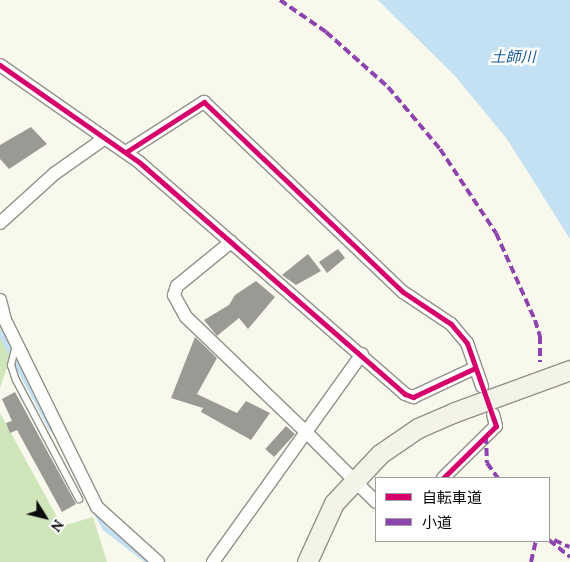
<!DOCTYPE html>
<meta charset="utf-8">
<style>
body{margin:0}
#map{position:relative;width:570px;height:562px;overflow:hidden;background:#f9f8ed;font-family:Lora,"Noto Sans JP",serif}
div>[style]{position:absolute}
.forest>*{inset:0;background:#cfe6bb}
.water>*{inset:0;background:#c4e0f3}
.stream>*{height:4.5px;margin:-2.25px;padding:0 2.25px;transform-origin:2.25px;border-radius:2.25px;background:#c4e0f3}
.building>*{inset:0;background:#9b9994;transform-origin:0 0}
.roads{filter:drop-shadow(1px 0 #92918c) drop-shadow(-1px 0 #92918c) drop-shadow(0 1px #92918c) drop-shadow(0 -1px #92918c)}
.lane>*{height:6px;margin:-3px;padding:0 3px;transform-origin:3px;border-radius:3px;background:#fefefc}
.street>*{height:12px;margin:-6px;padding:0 6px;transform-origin:6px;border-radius:6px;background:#fefefc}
.secondary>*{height:19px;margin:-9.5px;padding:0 9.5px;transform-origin:9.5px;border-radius:9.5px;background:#f4f3e7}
.quiet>*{height:4px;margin-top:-2px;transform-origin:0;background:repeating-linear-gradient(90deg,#8e44ad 0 8px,transparent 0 12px)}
.cycleway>*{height:5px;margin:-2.5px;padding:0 2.5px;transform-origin:2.5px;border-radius:2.5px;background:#d6006c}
span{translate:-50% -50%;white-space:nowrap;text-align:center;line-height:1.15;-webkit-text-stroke:5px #fff;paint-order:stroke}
.water-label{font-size:15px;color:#165899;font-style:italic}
.legend{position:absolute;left:375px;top:477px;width:175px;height:65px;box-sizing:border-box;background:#fff;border:1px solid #9d9d9d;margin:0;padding:6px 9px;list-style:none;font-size:15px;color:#0a0a0a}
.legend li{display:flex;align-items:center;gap:10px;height:25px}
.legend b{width:25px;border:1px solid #9d9d9d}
.north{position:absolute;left:20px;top:492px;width:50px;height:50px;-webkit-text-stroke:4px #fff;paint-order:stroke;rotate:126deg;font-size:14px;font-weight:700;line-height:20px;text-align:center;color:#0a0a0a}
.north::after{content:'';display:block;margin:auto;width:18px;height:22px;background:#0a0a0a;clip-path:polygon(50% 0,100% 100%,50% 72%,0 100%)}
</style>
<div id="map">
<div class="forest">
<i style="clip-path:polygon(0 293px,15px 344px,0 388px)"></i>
<i style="clip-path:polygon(0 413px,62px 526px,93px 517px,107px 562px,0 562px)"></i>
</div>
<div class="water">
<i style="clip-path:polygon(378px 0,570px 0,570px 239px,507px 139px,455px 76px)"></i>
</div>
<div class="stream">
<i style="left:0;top:332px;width:109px;rotate:62deg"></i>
<i style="left:96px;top:512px;width:18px;rotate:61deg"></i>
<i style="left:105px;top:528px;width:56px;rotate:37.7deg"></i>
</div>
<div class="building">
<i style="clip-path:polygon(31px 127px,47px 144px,9px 169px,0 159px,0 145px)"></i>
<i style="clip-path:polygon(338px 249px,345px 258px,327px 273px,319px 262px)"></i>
<i style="clip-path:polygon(308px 254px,321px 271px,296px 285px,282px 275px)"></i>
<i style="clip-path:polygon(256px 281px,275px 297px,248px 329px,239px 318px,217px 336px,204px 320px,229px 305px,235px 295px)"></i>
<i style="clip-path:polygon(195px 337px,217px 358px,197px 394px,237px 413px,246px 401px,270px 413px,251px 440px,201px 412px,203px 408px,171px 398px)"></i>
<i style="clip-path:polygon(15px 392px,76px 504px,62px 512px,17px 430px,10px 433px,6px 423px,12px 421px,2px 399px)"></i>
<i style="left:286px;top:426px;width:12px;height:31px;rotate:42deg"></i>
</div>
<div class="roads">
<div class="lane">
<i style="left:16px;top:345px;width:21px;rotate:104deg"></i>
<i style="left:11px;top:365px;width:16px;rotate:72deg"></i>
<i style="left:16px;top:380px;width:135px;rotate:62.1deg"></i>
</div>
<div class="street">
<i style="left:0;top:65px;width:169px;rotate:34.9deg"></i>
<i style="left:139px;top:162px;width:353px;rotate:41.1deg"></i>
<i style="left:405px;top:394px;width:9px;rotate:21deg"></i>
<i style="left:413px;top:397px;width:68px;rotate:-25.1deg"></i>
<i style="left:126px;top:152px;width:93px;rotate:-32.7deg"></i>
<i style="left:204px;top:102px;width:275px;rotate:43.7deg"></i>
<i style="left:403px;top:292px;width:58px;rotate:33.7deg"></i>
<i style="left:451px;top:324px;width:25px;rotate:50deg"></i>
<i style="left:467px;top:343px;width:46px;rotate:70.8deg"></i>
<i style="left:0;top:223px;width:73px;rotate:-42.2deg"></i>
<i style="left:54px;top:174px;width:62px;rotate:-35.2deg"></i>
<i style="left:0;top:300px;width:21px;rotate:76deg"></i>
<i style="left:5px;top:320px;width:208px;rotate:63.8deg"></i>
<i style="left:97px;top:507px;width:82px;rotate:42deg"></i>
<i style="left:362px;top:354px;width:96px;rotate:125.7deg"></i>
<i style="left:306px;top:432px;width:99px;rotate:45deg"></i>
<i style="left:443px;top:478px;width:74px;rotate:-44.5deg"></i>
<i style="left:496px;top:426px;width:12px;rotate:-104deg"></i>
<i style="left:213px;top:562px;width:160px;rotate:-54.4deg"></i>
<i style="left:306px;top:432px;width:166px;rotate:-136.2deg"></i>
<i style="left:186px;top:317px;width:25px;rotate:-119deg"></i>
<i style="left:174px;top:295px;width:9px;rotate:-72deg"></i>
<i style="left:177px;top:286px;width:70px;rotate:-39.2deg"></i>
</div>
<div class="secondary">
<i style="left:307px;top:562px;width:65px;rotate:-65.4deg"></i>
<i style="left:334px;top:503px;width:67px;rotate:-46.8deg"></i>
<i style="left:380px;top:454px;width:46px;rotate:-34.4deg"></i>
<i style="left:418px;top:428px;width:40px;rotate:-23.4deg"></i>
<i style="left:455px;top:412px;width:122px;rotate:-20.1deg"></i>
</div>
</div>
<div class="quiet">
<i style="left:280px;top:0;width:56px;rotate:34.8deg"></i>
<i style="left:326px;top:32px;width:83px;rotate:41.6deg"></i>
<i style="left:388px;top:87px;width:81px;rotate:50deg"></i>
<i style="left:440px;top:149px;width:101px;rotate:56.3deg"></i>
<i style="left:496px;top:233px;width:95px;rotate:65.9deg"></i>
<i style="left:535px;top:320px;width:17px;rotate:73deg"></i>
<i style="left:540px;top:336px;width:26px;rotate:90deg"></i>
<i style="left:486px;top:436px;width:27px;rotate:88deg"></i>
<i style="left:487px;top:463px;width:19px;rotate:54deg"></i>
<i style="left:549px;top:540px;width:27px;rotate:39deg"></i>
<i style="left:554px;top:540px;width:17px;rotate:24deg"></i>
<i style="left:531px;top:562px;width:22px;rotate:-77deg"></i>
</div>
<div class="cycleway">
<i style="left:0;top:65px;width:169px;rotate:34.9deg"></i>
<i style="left:139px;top:162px;width:353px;rotate:41.1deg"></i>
<i style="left:405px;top:394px;width:9px;rotate:21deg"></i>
<i style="left:413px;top:397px;width:68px;rotate:-25.1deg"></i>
<i style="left:126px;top:152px;width:93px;rotate:-32.7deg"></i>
<i style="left:204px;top:102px;width:275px;rotate:43.7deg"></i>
<i style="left:403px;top:292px;width:58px;rotate:33.7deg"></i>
<i style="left:451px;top:324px;width:25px;rotate:50deg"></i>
<i style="left:467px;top:343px;width:88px;rotate:70.7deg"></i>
<i style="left:496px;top:426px;width:74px;rotate:135.5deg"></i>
</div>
<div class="water-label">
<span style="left:513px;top:57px">土師川</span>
</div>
<ul class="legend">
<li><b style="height:6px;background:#d6006c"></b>自転車道</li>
<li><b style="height:6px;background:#8e44ad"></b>小道</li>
</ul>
<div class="north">N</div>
</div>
